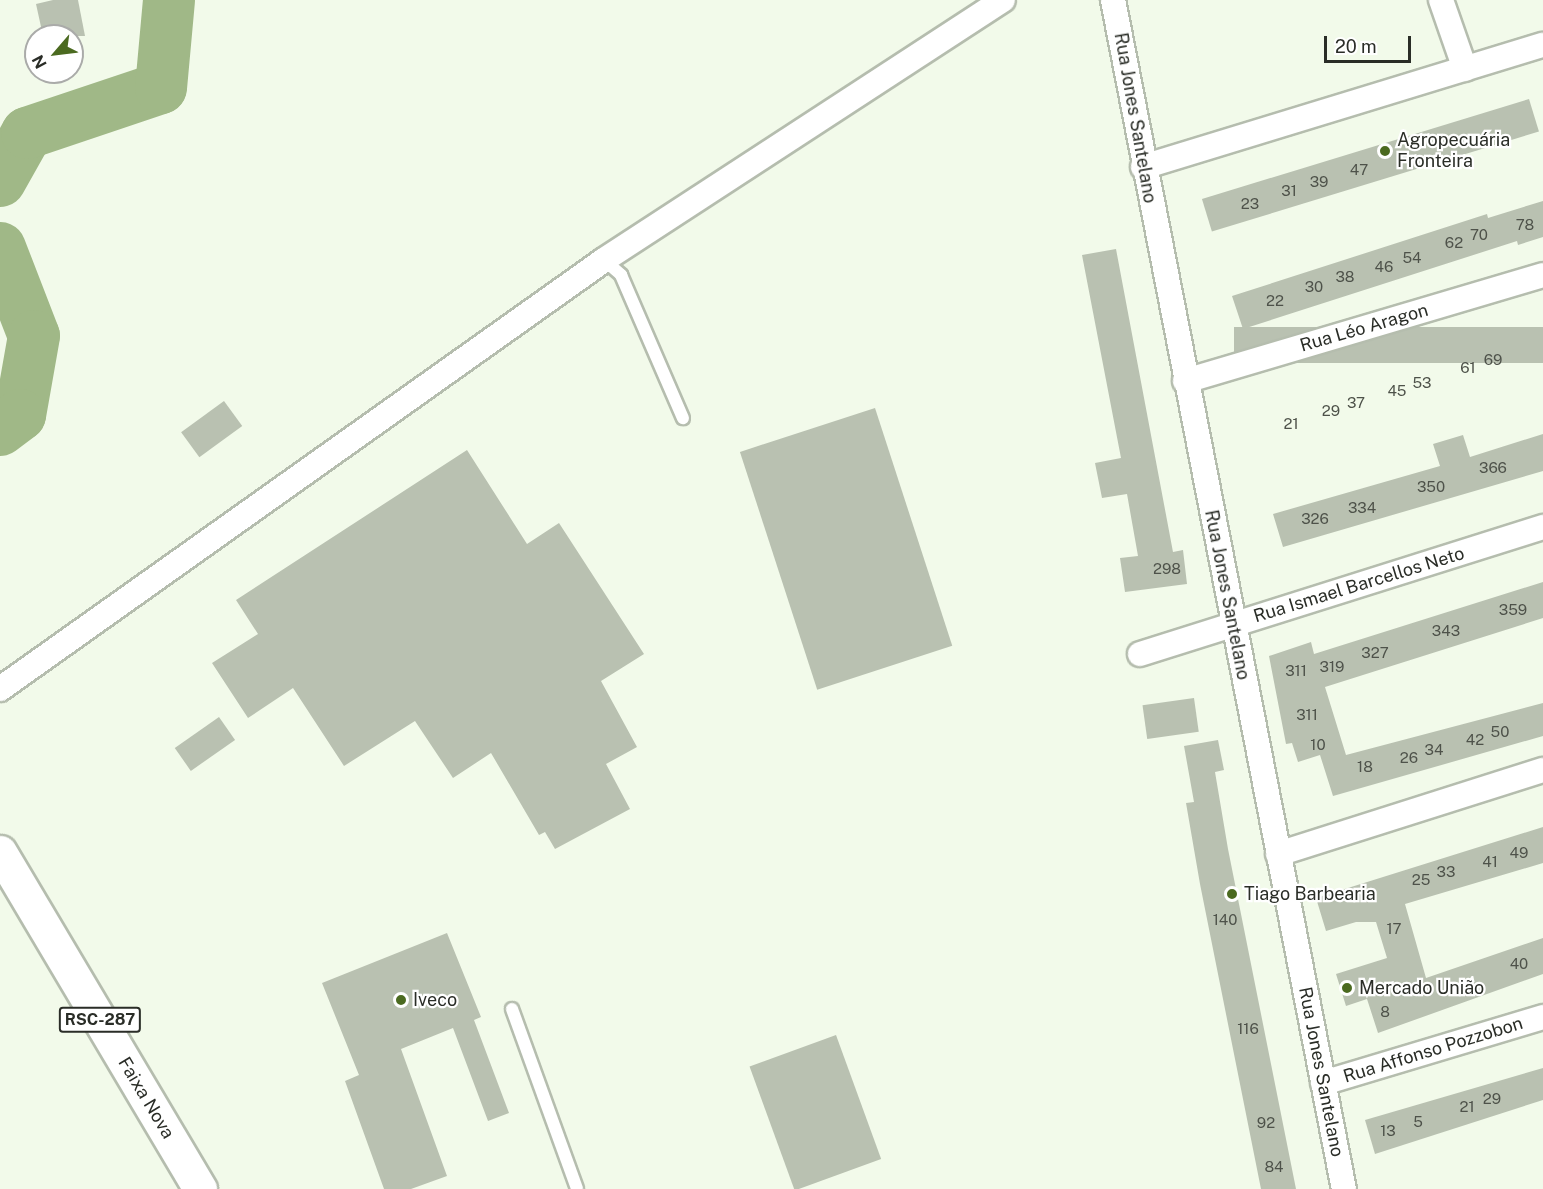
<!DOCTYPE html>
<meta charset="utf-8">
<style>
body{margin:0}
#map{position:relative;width:1543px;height:1189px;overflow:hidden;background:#f2faea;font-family:"Public Sans",sans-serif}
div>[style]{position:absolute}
.river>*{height:52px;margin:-26px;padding:0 26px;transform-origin:26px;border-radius:26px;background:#a0b887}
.building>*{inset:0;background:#b9c1b1;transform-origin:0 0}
.roads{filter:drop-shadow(2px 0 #b5bdae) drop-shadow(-2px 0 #b5bdae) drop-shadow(0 2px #b5bdae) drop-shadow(0 -2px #b5bdae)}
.service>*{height:12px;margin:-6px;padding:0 6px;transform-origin:6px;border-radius:6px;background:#fff}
.minor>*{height:24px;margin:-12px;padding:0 12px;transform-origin:12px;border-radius:12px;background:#fff}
.trunk>*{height:33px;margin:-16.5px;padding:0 16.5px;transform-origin:16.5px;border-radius:16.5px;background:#fff}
.dots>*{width:16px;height:16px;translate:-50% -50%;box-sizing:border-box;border:3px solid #fff;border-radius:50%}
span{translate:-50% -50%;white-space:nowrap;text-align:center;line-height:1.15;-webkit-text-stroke:4.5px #fff;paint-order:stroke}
.number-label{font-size:15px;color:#4e524a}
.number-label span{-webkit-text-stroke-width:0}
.shield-label span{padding:2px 4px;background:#fff;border:2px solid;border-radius:4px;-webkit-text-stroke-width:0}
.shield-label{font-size:16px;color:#2a2d27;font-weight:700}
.street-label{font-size:18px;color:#2a2d27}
.poi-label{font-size:18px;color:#2a2d27}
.left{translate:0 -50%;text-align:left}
.north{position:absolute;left:24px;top:24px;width:60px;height:60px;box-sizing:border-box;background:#fff;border:2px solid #aaaba9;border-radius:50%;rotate:242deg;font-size:16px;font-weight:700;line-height:24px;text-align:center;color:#2a2d27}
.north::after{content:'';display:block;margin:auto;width:21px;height:27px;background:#4b6a20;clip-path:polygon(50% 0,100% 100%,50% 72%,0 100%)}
.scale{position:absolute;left:1324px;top:36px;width:87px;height:27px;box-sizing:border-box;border:3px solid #2a2d27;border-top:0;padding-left:8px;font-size:18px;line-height:21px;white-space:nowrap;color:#2a2d27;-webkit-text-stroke:4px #fff;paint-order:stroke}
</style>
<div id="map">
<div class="river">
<i style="left:0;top:181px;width:55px;rotate:-60.6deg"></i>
<i style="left:27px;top:133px;width:141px;rotate:-18.6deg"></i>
<i style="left:161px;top:88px;width:88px;rotate:-84.8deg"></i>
<i style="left:0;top:248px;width:94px;rotate:68.9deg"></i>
<i style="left:34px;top:336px;width:80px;rotate:100deg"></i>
<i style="left:20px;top:415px;width:25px;rotate:143deg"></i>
</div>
<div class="building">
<i style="clip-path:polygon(53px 0,78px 0,85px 36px,43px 36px,36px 4px)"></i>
<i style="left:1529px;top:99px;width:34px;height:342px;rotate:73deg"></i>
<i style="clip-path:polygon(1543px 201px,1543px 237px,1518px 245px,1517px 241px,1243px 329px,1232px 296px,1487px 214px,1488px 218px)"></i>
<i style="clip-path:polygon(1116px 249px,1173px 552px,1183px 550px,1187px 584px,1125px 592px,1120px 558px,1138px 556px,1127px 494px,1102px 498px,1095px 463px,1121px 458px,1082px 255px)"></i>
<i style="left:1543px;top:327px;width:36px;height:309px;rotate:90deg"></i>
<i style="left:224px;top:401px;width:31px;height:53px;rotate:54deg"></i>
<i style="left:875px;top:408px;width:250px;height:142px;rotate:72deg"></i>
<i style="clip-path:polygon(1543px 434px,1543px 471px,1283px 547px,1273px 514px,1440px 466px,1433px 444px,1463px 435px,1470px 457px)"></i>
<i style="clip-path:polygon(467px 450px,527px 544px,559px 523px,644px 654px,601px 681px,637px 747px,606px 764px,630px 809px,555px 849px,545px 832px,539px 835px,491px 753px,453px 778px,415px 721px,344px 766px,293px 688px,248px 718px,212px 663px,258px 634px,236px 600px)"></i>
<i style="clip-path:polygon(1543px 582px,1543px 618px,1325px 687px,1346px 755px,1543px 703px,1543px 736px,1333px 796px,1320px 755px,1298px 762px,1292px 743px,1286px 744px,1269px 656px,1311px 642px,1314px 654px)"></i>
<i style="left:1194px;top:698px;width:34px;height:52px;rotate:82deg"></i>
<i style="left:219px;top:717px;width:28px;height:54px;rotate:55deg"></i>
<i style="clip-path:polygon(1218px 740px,1224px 770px,1215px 772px,1228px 849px,1296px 1189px,1261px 1189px,1200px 884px,1186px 803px,1194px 802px,1184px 746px)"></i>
<i style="clip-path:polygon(1543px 827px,1543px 863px,1405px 904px,1426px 978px,1543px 938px,1543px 974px,1378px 1033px,1367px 999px,1346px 1006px,1336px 974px,1387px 958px,1376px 922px,1356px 922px,1326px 931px,1316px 898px)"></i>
<i style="clip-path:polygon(447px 933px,481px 1017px,474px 1020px,509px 1113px,488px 1121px,453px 1028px,401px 1049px,447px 1176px,411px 1189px,384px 1189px,345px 1081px,359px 1075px,322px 983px)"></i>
<i style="left:836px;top:1035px;width:132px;height:92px;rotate:70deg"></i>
<i style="clip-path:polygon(1543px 1068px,1543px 1100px,1375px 1154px,1365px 1120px)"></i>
</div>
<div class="roads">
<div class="service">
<i style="left:604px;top:260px;width:23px;rotate:41deg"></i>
<i style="left:621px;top:275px;width:156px;rotate:66.6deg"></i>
<i style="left:512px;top:1009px;width:191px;rotate:70.1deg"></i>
</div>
<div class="minor">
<i style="left:1113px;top:0;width:1211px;rotate:79.01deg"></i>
<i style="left:1441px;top:0;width:73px;rotate:70.8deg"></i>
<i style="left:1143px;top:167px;width:418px;rotate:-17deg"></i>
<i style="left:1185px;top:381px;width:373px;rotate:-16.5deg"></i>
<i style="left:1140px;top:654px;width:423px;rotate:-17.5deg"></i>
<i style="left:0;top:689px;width:741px;rotate:-35.38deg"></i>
<i style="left:604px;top:260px;width:476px;rotate:-33.1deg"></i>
<i style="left:1278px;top:854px;width:278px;rotate:-17.6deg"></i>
<i style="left:1323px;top:1083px;width:230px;rotate:-16.7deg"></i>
</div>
<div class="trunk">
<i style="left:0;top:852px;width:392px;rotate:59.3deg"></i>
</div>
</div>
<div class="dots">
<i style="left:1385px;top:151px;background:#4b6a20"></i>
<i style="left:1232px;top:894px;background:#4b6a20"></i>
<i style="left:1347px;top:988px;background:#4b6a20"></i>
<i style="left:401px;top:1000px;background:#4b6a20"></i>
</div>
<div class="number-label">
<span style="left:1359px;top:170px">47</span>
<span style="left:1319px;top:182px">39</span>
<span style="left:1289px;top:191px">31</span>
<span style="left:1250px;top:204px">23</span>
<span style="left:1525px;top:225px">78</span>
<span style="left:1479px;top:235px">70</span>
<span style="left:1454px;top:243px">62</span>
<span style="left:1412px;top:258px">54</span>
<span style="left:1384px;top:267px">46</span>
<span style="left:1345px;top:277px">38</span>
<span style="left:1314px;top:287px">30</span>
<span style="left:1275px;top:301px">22</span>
<span style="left:1493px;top:360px">69</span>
<span style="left:1468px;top:368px">61</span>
<span style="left:1422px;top:383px">53</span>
<span style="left:1397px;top:391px">45</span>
<span style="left:1356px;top:403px">37</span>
<span style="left:1331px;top:411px">29</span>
<span style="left:1291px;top:424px">21</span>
<span style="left:1493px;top:468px">366</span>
<span style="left:1431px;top:487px">350</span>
<span style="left:1362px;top:508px">334</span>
<span style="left:1315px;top:519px">326</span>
<span style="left:1167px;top:569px">298</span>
<span style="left:1513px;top:610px">359</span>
<span style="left:1446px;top:631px">343</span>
<span style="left:1375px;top:653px">327</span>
<span style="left:1332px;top:667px">319</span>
<span style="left:1296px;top:671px">311</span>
<span style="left:1307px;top:715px">311</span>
<span style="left:1500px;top:732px">50</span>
<span style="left:1475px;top:740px">42</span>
<span style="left:1318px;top:745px">10</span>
<span style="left:1434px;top:750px">34</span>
<span style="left:1409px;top:758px">26</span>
<span style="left:1365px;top:767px">18</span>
<span style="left:1519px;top:853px">49</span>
<span style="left:1490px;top:862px">41</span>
<span style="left:1446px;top:872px">33</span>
<span style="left:1421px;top:880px">25</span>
<span style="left:1225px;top:920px">140</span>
<span style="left:1394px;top:929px">17</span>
<span style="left:1519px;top:964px">40</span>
<span style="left:1385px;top:1012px">8</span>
<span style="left:1248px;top:1029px">116</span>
<span style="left:1492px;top:1099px">29</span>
<span style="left:1467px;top:1107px">21</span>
<span style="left:1418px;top:1122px">5</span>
<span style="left:1266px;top:1123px">92</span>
<span style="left:1388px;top:1131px">13</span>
<span style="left:1274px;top:1167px">84</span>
</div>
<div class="shield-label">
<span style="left:100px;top:1020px">RSC-287</span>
</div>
<div class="street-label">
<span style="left:1135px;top:118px;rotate:80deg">Rua Jones Santelano</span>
<span style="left:1364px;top:328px;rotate:-16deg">Rua Léo Aragon</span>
<span style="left:1359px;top:585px;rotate:-17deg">Rua Ismael Barcellos Neto</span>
<span style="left:1227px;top:595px;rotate:79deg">Rua Jones Santelano</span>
<span style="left:1433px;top:1050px;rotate:-17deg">Rua Affonso Pozzobon</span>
<span style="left:1321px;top:1072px;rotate:79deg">Rua Jones Santelano</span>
<span style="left:146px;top:1098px;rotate:59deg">Faixa Nova</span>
</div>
<div class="poi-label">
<span class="left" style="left:1397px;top:151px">Agropecuária<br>Fronteira</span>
<span class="left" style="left:1244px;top:894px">Tiago Barbearia</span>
<span class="left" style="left:1359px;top:988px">Mercado União</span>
<span class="left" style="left:413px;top:1000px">Iveco</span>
</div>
<div class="north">N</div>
<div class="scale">20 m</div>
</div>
